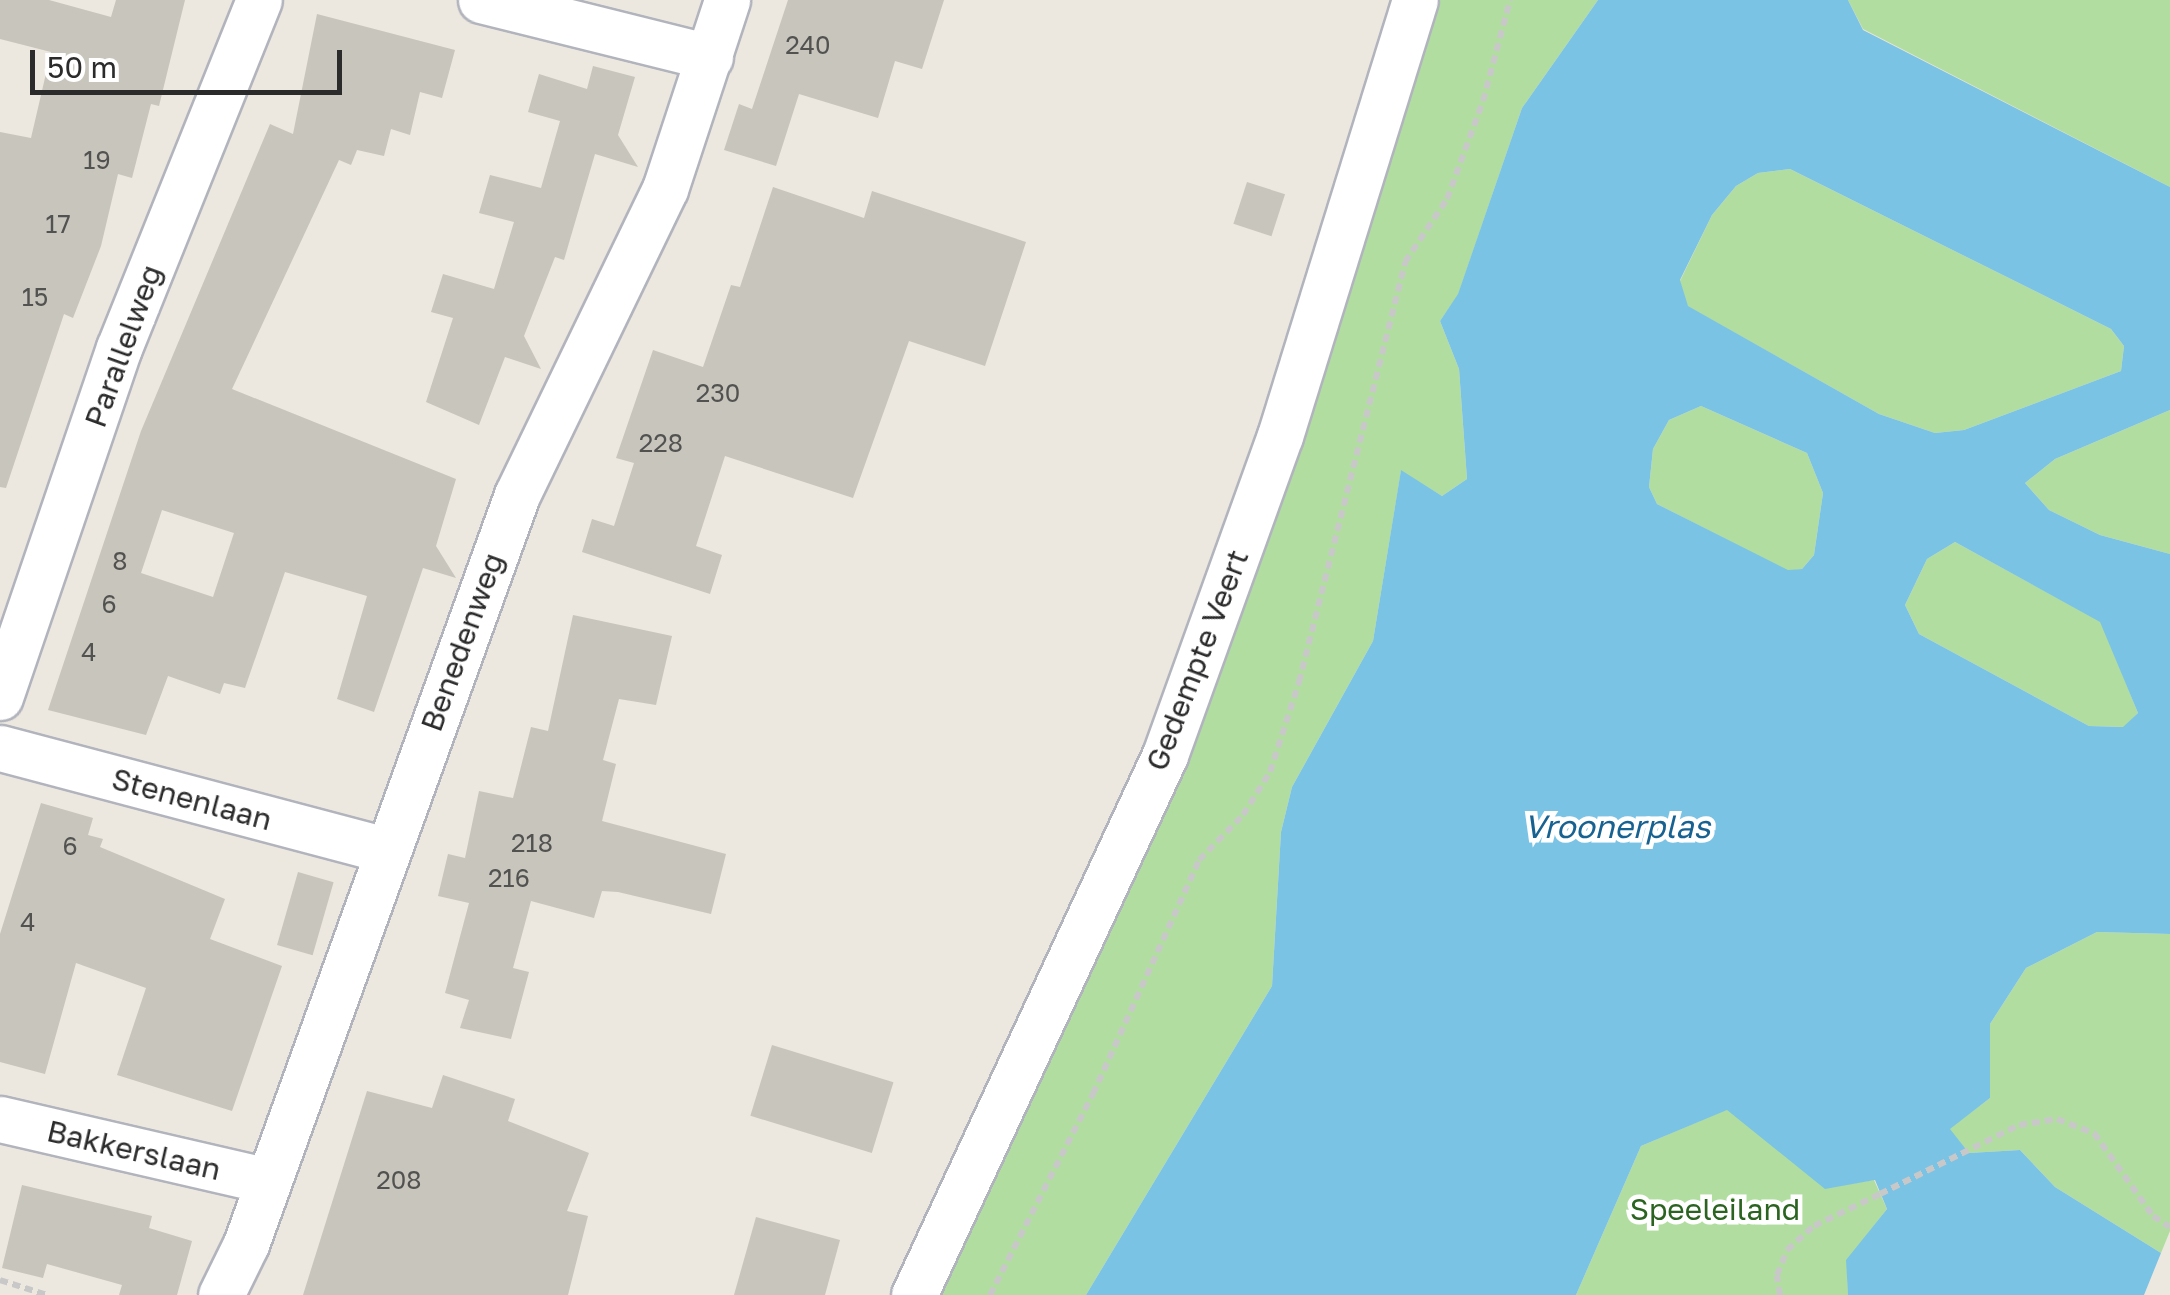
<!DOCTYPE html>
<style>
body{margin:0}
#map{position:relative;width:2170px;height:1295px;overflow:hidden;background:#ece7df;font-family:"Golos Text",sans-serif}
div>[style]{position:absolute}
.green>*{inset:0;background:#b1dea0}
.water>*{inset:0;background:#7ac3e5}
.building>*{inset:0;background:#c8c5bd;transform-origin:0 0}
.path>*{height:6px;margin-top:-3px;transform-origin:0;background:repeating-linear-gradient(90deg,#c8c8c8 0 8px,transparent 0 13px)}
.roads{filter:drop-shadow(2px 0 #b2b4bd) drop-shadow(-2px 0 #b2b4bd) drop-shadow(0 2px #b2b4bd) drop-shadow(0 -2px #b2b4bd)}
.street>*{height:45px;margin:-22.5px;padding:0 22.5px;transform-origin:22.5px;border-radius:22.5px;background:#fff}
span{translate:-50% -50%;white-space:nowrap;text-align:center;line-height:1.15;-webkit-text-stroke:9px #fff;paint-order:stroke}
.number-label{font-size:25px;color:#525250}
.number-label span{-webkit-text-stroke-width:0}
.street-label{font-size:30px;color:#2b2b2b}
.park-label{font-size:30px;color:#2b6320}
.water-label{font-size:32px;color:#186292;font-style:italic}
.scale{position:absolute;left:30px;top:50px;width:312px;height:45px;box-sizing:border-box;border:5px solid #2b2b2b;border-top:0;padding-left:12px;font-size:30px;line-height:35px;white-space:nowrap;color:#2b2b2b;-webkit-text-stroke:8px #fff;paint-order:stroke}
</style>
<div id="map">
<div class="green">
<i style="clip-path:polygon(1437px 0,1598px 0,1522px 108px,1458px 295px,1440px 321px,1459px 369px,1467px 479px,1442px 496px,1401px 471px,1373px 641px,1292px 787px,1281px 832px,1272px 986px,1086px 1295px,932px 1295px,1293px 443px,1401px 128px)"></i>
<i style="clip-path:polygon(1848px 0,2170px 0,2170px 187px,1863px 29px)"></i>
<i style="clip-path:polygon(1790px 169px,2111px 329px,2124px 346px,2121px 371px,1964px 430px,1935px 433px,1879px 414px,1687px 306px,1680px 281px,1712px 215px,1736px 186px,1758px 173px)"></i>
<i style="clip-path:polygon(1701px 406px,1807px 453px,1823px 493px,1814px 555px,1802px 569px,1788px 571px,1657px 504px,1649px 487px,1653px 449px,1669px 420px)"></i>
<i style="clip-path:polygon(2170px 410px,2170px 554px,2100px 535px,2049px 510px,2025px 483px,2055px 459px)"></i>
<i style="clip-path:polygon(1955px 542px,2101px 622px,2138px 713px,2124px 727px,2089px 726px,1919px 634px,1905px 605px,1927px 559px)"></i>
<i style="clip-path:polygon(2097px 932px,2170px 934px,2170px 1231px,2161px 1253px,2055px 1187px,2020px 1150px,1969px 1153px,1949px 1129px,1990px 1098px,1990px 1024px,2026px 968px)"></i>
<i style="clip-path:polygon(1728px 1109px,1825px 1188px,1874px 1180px,1887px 1209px,1847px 1260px,1848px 1295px,1576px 1295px,1641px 1146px)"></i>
</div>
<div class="water">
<i style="clip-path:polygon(evenodd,1598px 0,1848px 0,1863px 30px,2170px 187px,2170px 410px,2055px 459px,2025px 483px,2049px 510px,2100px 535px,2170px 554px,2170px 934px,2097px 932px,2026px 968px,1990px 1024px,1990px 1098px,1950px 1129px,1969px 1153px,2020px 1150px,2055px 1187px,2161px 1253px,2144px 1295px,1848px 1295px,1846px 1260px,1887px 1209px,1875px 1180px,1825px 1189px,1727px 1110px,1641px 1146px,1576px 1295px,1086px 1295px,1272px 986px,1281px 832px,1292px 787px,1373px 641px,1401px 470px,1442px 496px,1467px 479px,1459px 369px,1440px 321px,1458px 294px,1522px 108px,1598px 0,1790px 169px,2111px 329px,2124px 346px,2121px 371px,1964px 430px,1935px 433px,1879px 414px,1688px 306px,1680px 280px,1712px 215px,1736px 186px,1758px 173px,1790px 169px,1598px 0,1701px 406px,1807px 453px,1823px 493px,1814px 555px,1802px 569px,1788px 570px,1657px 504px,1649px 487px,1653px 449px,1669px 420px,1701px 406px,1598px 0,1955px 542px,2100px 622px,2138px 713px,2123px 727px,2089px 726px,1919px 634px,1905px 605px,1927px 559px,1955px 542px)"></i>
</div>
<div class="building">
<i style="clip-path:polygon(0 0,49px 0,111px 17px,116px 0,185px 0,159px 106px,151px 104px,132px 178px,118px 174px,101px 246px,73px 318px,64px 314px,6px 488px,0 487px,0 132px,31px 138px,51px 52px,0 39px)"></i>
<i style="clip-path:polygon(788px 0,944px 0,922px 69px,895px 61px,878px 118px,799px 94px,776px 166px,724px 150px,739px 104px,752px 109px)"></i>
<i style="clip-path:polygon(evenodd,317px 14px,455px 50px,442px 98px,420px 92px,410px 135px,391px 129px,384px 156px,357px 150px,351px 165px,339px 160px,232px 389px,456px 479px,436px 546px,456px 578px,423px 568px,374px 712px,337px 699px,367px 596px,285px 572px,245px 688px,224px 683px,220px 694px,168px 676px,146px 735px,48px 710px,141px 431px,270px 124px,293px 134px,317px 14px,162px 510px,234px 533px,213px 597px,141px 573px,162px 510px)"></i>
<i style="clip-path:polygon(593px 66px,635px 77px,618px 135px,638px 167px,595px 154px,564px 260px,555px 257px,524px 336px,541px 369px,505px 357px,479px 425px,426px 402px,453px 318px,431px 312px,443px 274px,494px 289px,514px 222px,479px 213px,490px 175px,541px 188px,560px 121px,528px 112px,539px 74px,587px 89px)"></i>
<i style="left:1247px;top:182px;width:40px;height:44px;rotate:18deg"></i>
<i style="clip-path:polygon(773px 187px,864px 218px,872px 191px,1026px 242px,985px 366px,909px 341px,853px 498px,725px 456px,696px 546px,722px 555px,710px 594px,582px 552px,592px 519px,614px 526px,634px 463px,616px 458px,653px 350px,703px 367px,731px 285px,740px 287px)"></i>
<i style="clip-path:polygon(573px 615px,672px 636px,656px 705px,619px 699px,603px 760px,616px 764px,602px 821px,726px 854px,711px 914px,618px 892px,602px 891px,594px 918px,531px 901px,513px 968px,529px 972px,511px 1039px,460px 1028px,469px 1000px,445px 993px,469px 903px,438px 896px,448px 854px,465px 858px,479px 791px,513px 798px,531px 727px,548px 731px)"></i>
<i style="clip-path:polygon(41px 803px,93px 818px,88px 835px,103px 839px,100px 847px,225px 899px,210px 939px,282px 966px,232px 1111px,117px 1075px,146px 988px,76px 963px,45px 1074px,0 1062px,0 934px)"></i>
<i style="left:298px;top:872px;width:37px;height:76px;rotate:16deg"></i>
<i style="left:772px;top:1045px;width:127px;height:74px;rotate:17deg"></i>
<i style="clip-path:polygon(443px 1075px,515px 1099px,508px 1121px,589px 1153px,567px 1211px,588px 1216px,568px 1295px,303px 1295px,367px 1091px,432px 1108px)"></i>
<i style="clip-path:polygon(22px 1185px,152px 1216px,149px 1228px,192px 1241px,177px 1295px,119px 1295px,122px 1285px,47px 1264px,43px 1278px,2px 1268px)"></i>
<i style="clip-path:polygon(756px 1217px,840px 1240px,825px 1295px,734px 1295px)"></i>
</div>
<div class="path">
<i style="left:1880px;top:1194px;width:155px;rotate:-26.4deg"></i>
<i style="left:2019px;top:1125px;width:38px;rotate:-9deg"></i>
<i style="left:2057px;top:1119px;width:40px;rotate:21deg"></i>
<i style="left:2094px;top:1133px;width:102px;rotate:54.6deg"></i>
<i style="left:2153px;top:1216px;width:20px;rotate:33deg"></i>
<i style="left:0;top:1280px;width:49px;rotate:17.7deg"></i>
<i style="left:990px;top:1295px;width:226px;rotate:-62.9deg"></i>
<i style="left:1093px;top:1094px;width:257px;rotate:-65.6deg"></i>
<i style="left:1199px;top:860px;width:63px;rotate:-45.6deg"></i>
<i style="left:1243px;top:815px;width:51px;rotate:-57.9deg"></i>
<i style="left:1270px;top:772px;width:95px;rotate:-72.1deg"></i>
<i style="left:1299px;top:682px;width:433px;rotate:-75.8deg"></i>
<i style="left:1405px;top:262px;width:76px;rotate:-56.3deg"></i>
<i style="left:1447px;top:199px;width:104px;rotate:-69.8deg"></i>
<i style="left:1483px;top:101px;width:105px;rotate:-75deg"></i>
<i style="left:1780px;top:1295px;width:20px;rotate:-99deg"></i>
<i style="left:1777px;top:1275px;width:27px;rotate:-68deg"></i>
<i style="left:1787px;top:1250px;width:36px;rotate:-42deg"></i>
<i style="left:1814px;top:1226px;width:78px;rotate:-25.9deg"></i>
</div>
<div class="roads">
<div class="street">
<i style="left:481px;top:0;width:236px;rotate:14deg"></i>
<i style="left:0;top:697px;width:369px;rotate:-71.2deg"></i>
<i style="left:119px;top:348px;width:375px;rotate:-68.1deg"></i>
<i style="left:0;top:748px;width:398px;rotate:14.8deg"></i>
<i style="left:0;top:1119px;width:275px;rotate:13deg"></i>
<i style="left:221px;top:1295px;width:57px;rotate:-63.9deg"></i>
<i style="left:246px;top:1244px;width:797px;rotate:-70.11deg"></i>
<i style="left:517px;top:495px;width:340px;rotate:-64.2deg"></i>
<i style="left:665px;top:189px;width:199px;rotate:-71.8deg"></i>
<i style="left:914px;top:1295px;width:595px;rotate:-65.07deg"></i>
<i style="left:1165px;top:755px;width:339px;rotate:-70.2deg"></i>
<i style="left:1280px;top:436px;width:456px;rotate:-72.8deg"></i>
</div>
</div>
<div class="number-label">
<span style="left:808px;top:45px">240</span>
<span style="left:97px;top:160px">19</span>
<span style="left:58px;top:224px">17</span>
<span style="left:35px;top:297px">15</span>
<span style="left:718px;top:393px">230</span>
<span style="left:661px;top:443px">228</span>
<span style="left:120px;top:561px">8</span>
<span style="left:109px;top:604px">6</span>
<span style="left:89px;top:652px">4</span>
<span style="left:532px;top:843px">218</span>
<span style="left:70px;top:846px">6</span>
<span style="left:509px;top:878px">216</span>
<span style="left:28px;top:922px">4</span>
<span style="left:399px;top:1180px">208</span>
</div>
<div class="street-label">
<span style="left:123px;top:346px;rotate:-70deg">Parallelweg</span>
<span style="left:462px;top:642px;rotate:-70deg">Benedenweg</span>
<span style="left:1197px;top:660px;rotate:-69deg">Gedempte Veert</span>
<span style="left:192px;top:799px;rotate:15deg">Stenenlaan</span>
<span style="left:134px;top:1150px;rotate:13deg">Bakkerslaan</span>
</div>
<div class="park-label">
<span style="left:1715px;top:1209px">Speeleiland</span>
</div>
<div class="water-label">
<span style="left:1617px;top:826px">Vroonerplas</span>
</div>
<div class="scale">50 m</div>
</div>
